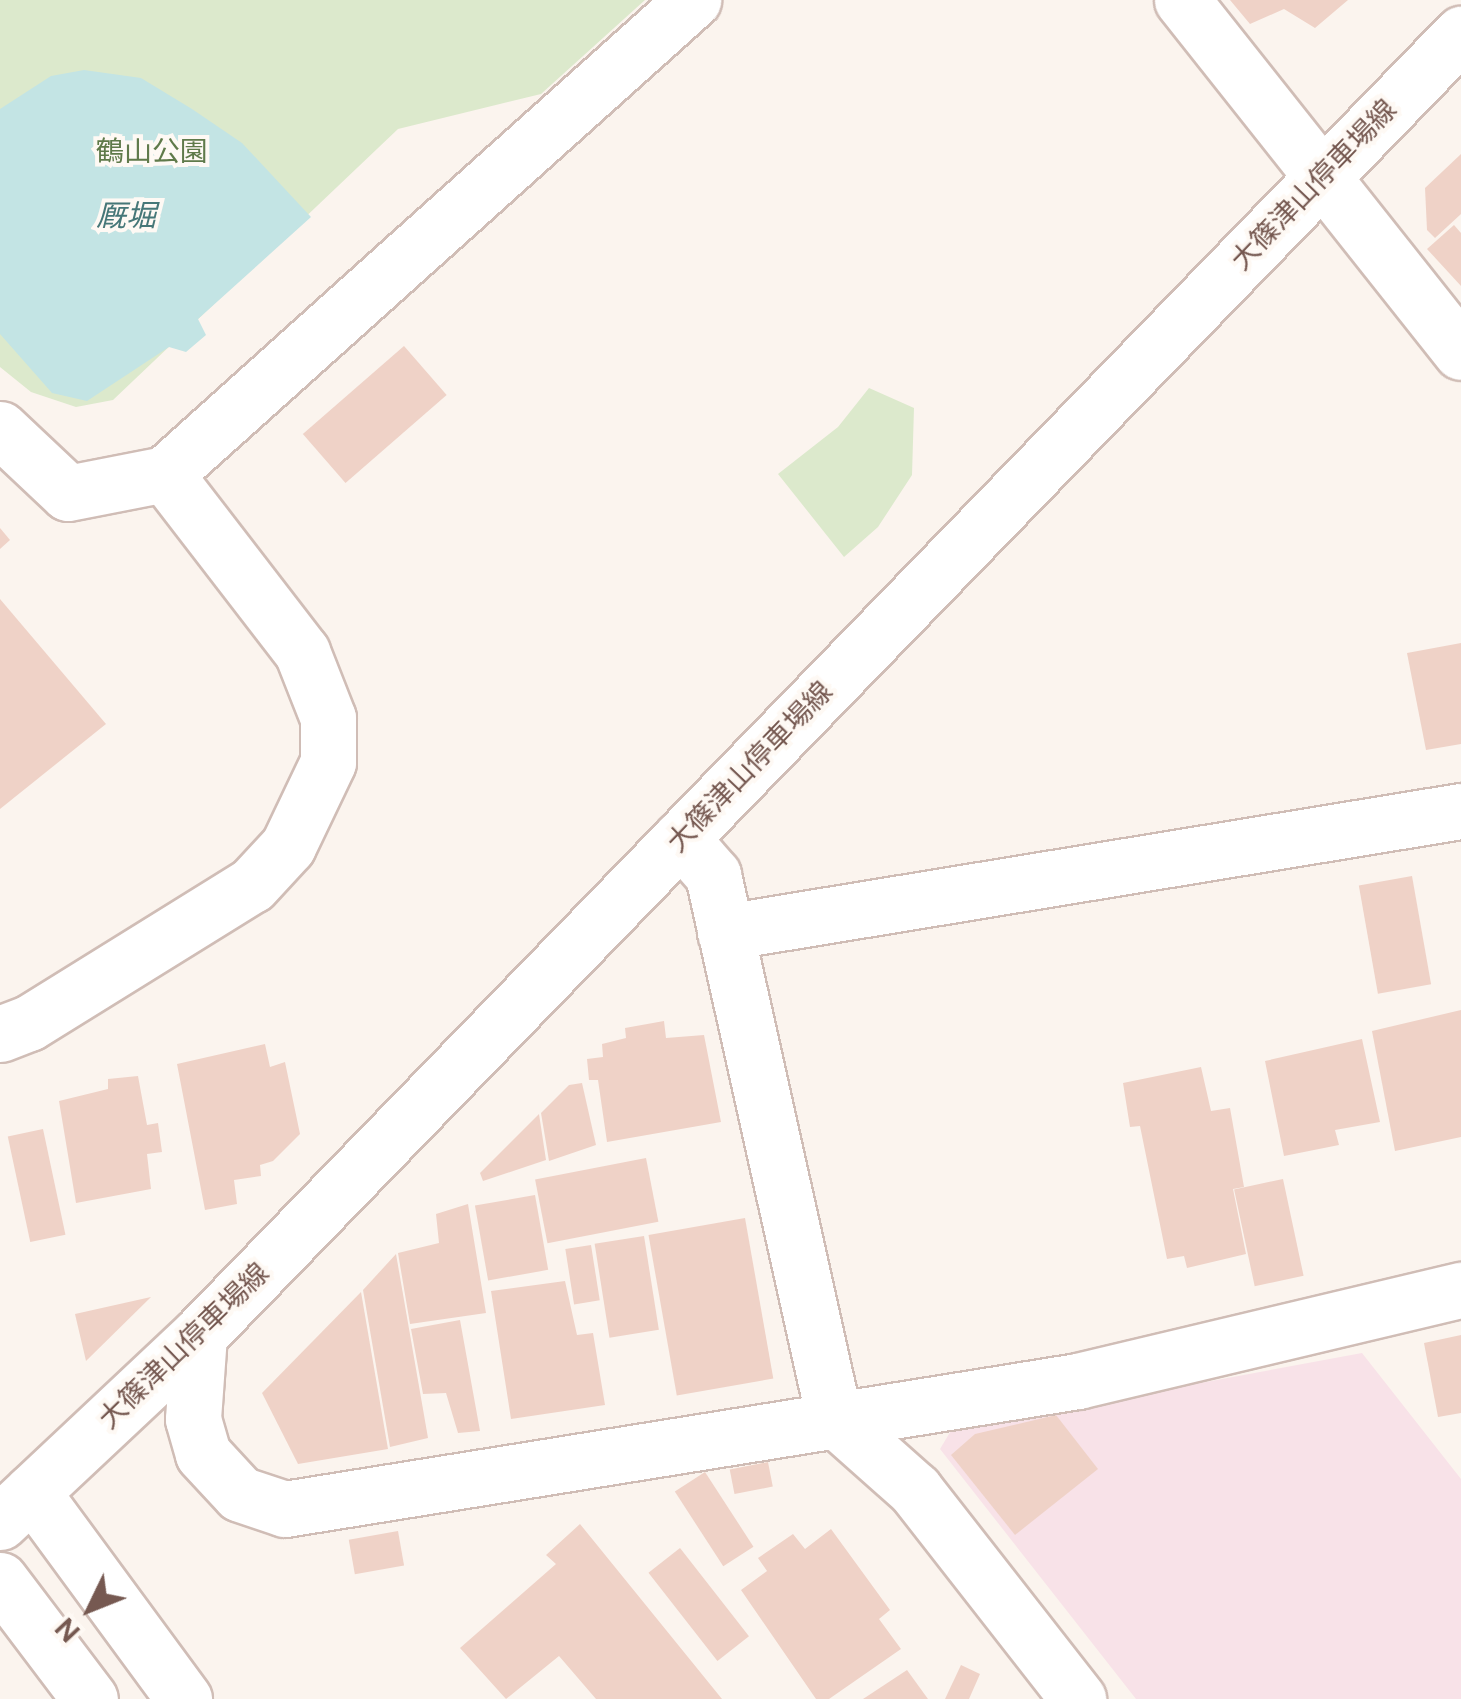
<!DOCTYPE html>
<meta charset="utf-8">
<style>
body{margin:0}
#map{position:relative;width:1461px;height:1699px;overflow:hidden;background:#fbf4ee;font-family:"DM Sans","Noto Sans JP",sans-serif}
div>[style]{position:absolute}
.medical>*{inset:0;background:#f8e2e8}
.green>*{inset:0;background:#dce9cc}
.water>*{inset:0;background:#c3e4e4}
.building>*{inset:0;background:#efd2c7;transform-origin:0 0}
.roads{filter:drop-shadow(2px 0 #d0bdb6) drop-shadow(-2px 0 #d0bdb6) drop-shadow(0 2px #d0bdb6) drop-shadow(0 -2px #d0bdb6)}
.minor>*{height:55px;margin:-27.5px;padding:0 27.5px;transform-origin:27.5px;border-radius:27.5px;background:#fff}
.tertiary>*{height:55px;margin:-27.5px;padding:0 27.5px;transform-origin:27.5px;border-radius:27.5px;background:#fff}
.secondary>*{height:55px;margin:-27.5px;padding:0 27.5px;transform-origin:27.5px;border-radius:27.5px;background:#fff}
span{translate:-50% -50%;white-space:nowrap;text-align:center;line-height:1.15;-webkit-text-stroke:8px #fef9f4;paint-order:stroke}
.park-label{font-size:28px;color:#5f7a4a}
.street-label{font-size:28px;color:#765951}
.water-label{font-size:30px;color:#467778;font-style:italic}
.north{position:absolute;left:40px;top:1559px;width:100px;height:100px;-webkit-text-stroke:8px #fef9f4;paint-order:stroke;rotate:227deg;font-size:28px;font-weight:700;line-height:40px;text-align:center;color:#765951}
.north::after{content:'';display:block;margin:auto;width:35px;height:45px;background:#765951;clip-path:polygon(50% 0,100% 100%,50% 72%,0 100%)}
</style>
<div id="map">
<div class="medical">
<i style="clip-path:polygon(1362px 1353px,1461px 1479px,1461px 1699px,1136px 1699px,940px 1449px,952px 1429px)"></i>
</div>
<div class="green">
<i style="clip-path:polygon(0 0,645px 0,541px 94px,398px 129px,113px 400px,76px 407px,31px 392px,0 367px)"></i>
<i style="clip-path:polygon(869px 388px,914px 408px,912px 475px,878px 527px,844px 557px,778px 474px,838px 427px)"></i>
</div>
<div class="water">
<i style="clip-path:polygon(84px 70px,141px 78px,192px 109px,242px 143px,311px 217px,198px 319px,206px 335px,186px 352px,169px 347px,87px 401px,52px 393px,0 334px,0 109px,51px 76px)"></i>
</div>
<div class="building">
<i style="clip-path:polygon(1230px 0,1348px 0,1315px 28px,1284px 9px,1250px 24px)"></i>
<i style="clip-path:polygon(1461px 154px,1461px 214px,1435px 238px,1427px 230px,1425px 188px)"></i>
<i style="clip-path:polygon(1454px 225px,1461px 233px,1461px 286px,1427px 249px)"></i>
<i style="left:404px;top:346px;width:65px;height:134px;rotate:49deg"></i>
<i style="clip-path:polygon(0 528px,10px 540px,0 549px)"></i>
<i style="clip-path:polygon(0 599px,106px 724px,0 809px)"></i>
<i style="clip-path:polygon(1461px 643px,1461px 744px,1426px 750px,1407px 653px)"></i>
<i style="left:1412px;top:876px;width:110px;height:54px;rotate:80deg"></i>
<i style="clip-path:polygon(1461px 1010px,1461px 1137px,1395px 1151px,1372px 1031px)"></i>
<i style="clip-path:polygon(664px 1021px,666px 1038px,704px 1035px,721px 1122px,607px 1142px,598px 1080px,589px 1080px,587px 1059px,603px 1057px,602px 1044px,626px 1038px,625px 1028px)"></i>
<i style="clip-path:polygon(1362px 1039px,1380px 1122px,1335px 1130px,1339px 1145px,1284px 1156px,1265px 1061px)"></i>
<i style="clip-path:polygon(265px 1044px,270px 1067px,285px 1062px,300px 1134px,273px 1161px,260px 1165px,261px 1176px,234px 1180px,237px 1204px,205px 1210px,177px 1064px)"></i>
<i style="clip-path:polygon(1201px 1067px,1211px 1111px,1230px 1108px,1244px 1187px,1233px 1189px,1246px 1254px,1187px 1268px,1184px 1256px,1167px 1259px,1140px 1126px,1130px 1127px,1123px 1083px)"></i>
<i style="clip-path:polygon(138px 1076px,147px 1125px,158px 1123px,162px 1152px,147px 1154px,151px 1189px,76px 1203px,59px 1101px,108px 1089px,108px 1079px)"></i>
<i style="clip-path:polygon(582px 1083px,596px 1145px,549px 1161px,541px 1113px,569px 1085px)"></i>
<i style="clip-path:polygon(539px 1114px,546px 1160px,483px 1181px,480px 1173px)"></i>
<i style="left:43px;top:1129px;width:108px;height:36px;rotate:78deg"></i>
<i style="left:646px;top:1158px;width:65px;height:113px;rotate:79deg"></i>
<i style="left:1283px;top:1179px;width:99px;height:50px;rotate:78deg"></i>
<i style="left:535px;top:1195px;width:76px;height:61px;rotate:80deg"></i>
<i style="clip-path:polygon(468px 1204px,486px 1313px,410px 1324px,398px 1253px,439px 1243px,436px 1214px)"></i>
<i style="left:745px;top:1218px;width:163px;height:98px;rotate:80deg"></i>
<i style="left:644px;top:1236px;width:95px;height:50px;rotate:81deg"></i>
<i style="left:591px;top:1245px;width:56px;height:26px;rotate:81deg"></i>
<i style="clip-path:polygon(396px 1254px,428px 1438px,390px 1447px,363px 1290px)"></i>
<i style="clip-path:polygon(565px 1281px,577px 1335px,593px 1333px,605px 1405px,511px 1419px,491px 1291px)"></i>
<i style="clip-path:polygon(361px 1292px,388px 1449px,298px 1464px,262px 1393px)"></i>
<i style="clip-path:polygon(151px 1297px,86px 1361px,75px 1314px)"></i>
<i style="clip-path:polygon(460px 1320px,480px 1431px,458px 1433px,446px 1393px,423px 1394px,411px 1329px)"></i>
<i style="clip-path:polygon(1461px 1335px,1461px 1413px,1438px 1417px,1424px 1343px)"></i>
<i style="clip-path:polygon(1056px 1415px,1098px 1469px,1015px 1535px,951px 1455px,975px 1434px)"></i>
<i style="left:768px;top:1462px;width:25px;height:39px;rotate:79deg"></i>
<i style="left:705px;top:1472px;width:89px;height:36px;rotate:57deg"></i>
<i style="clip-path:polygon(580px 1524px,722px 1699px,596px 1699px,559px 1656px,506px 1699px,460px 1648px,556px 1564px,546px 1555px)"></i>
<i style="clip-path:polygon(831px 1529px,890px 1610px,879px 1619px,901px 1649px,829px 1699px,816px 1699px,741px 1590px,767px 1571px,758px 1558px,793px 1534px,805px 1549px)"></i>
<i style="left:398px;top:1531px;width:35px;height:50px;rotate:80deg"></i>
<i style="left:680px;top:1548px;width:112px;height:40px;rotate:52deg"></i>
<i style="clip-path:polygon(961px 1665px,980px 1674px,969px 1699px,945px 1699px)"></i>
<i style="clip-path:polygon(907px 1670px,928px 1699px,863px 1699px)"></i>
</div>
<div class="roads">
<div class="minor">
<i style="left:1182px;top:0;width:449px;rotate:51.6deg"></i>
<i style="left:0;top:429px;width:93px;rotate:43.3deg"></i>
<i style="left:68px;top:493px;width:99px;rotate:-11.1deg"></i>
<i style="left:165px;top:474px;width:710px;rotate:-41.92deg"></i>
<i style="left:681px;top:838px;width:49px;rotate:49.1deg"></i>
<i style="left:713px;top:875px;width:556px;rotate:77.44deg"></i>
<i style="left:834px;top:1418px;width:108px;rotate:41.6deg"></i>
<i style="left:915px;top:1490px;width:265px;rotate:52deg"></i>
<i style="left:725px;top:932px;width:746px;rotate:-9.34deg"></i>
<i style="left:0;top:1034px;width:31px;rotate:-21deg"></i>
<i style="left:29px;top:1023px;width:262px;rotate:-31.8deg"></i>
<i style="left:252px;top:885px;width:53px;rotate:-47.3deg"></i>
<i style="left:288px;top:846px;width:93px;rotate:-64.5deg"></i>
<i style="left:328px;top:762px;width:44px;rotate:-90deg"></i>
<i style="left:328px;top:718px;width:71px;rotate:-111.5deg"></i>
<i style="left:302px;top:652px;width:225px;rotate:-127.6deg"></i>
<i style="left:199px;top:1335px;width:84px;rotate:94.1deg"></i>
<i style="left:193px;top:1419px;width:36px;rotate:74deg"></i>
<i style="left:203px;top:1454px;width:54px;rotate:47.2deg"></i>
<i style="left:240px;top:1494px;width:47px;rotate:18.4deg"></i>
<i style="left:285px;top:1509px;width:803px;rotate:-9.17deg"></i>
<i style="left:1078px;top:1381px;width:394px;rotate:-13.4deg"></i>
</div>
<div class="tertiary">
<i style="left:32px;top:1492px;width:257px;rotate:53.7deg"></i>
<i style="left:0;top:1580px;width:149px;rotate:52.9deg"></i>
</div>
<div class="secondary">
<i style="left:0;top:1522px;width:273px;rotate:-43.2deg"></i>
<i style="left:199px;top:1335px;width:1813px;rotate:-45.87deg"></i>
</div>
</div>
<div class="park-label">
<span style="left:152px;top:152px">鶴山公園</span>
</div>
<div class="street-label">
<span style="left:1314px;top:185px;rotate:-46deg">大篠津山停車場線</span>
<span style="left:750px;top:767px;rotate:-46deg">大篠津山停車場線</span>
<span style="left:184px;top:1346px;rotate:-44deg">大篠津山停車場線</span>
</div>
<div class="water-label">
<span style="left:126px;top:216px">厩堀</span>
</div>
<div class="north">N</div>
</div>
